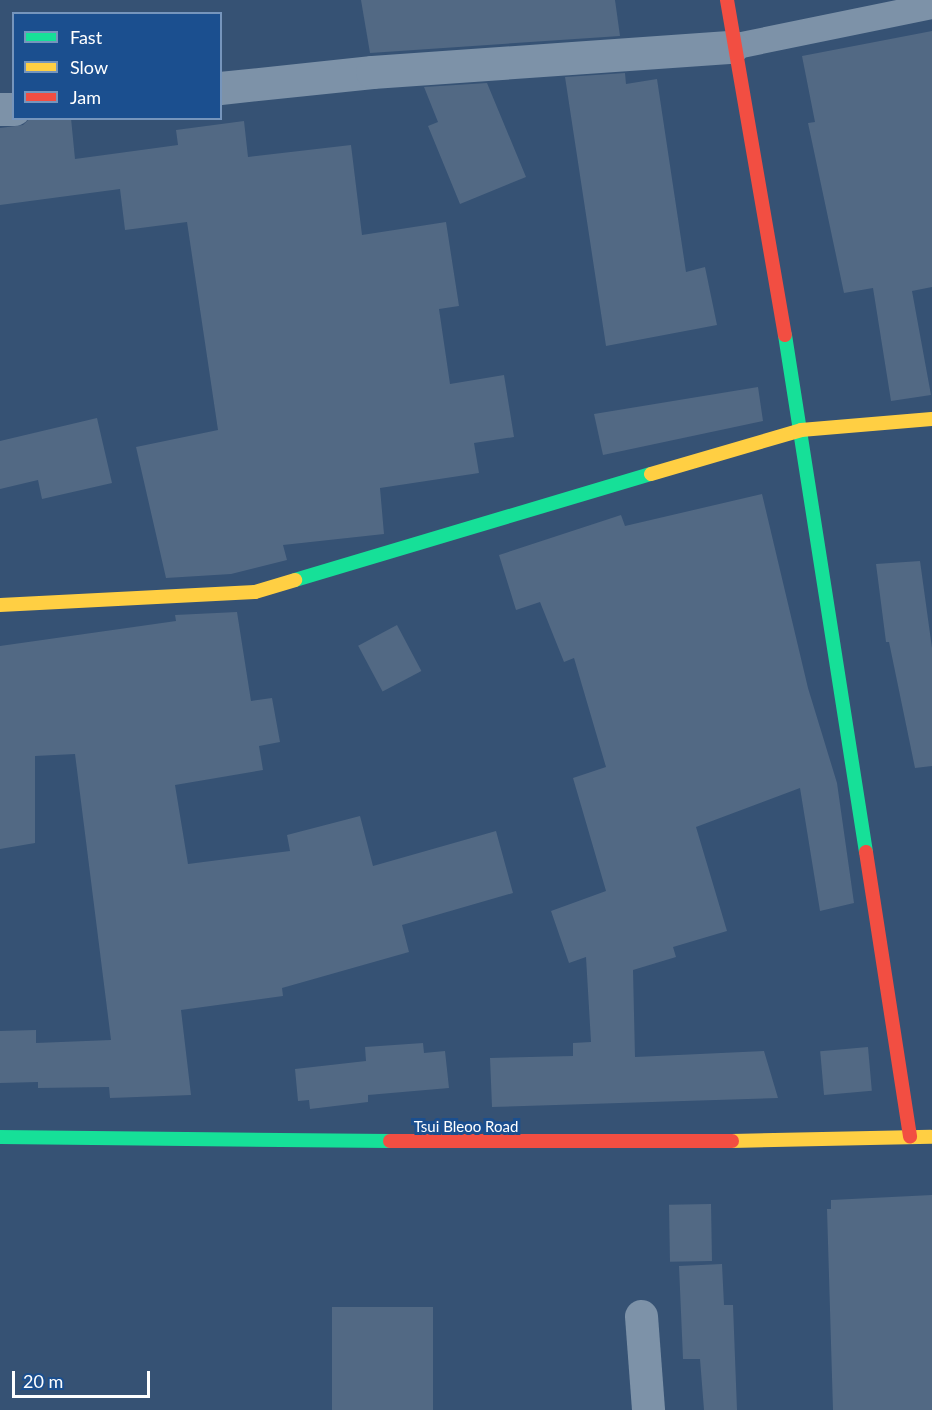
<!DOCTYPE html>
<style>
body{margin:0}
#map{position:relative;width:932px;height:1410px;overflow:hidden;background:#365274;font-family:Lato,sans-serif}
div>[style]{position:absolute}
.building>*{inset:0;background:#526984;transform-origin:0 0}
.lane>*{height:26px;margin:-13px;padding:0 13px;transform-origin:13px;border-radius:13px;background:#7d92a8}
.street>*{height:33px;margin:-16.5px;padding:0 16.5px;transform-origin:16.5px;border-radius:16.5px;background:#7d92a8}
.fast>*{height:14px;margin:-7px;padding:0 7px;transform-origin:7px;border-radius:7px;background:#16e098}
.slow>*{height:14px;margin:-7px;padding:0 7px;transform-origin:7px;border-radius:7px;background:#ffcf43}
.jam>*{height:14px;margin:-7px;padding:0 7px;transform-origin:7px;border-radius:7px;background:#f24e42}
span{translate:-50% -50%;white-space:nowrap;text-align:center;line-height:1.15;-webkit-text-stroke:6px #1b4f8f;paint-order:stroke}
.street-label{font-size:15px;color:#fff}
.legend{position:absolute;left:12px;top:12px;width:210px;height:108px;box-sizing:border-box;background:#1b4f8f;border:2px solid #7695bc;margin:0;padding:8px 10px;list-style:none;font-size:18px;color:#fff}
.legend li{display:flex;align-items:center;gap:12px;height:30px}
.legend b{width:30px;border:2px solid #7695bc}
.scale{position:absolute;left:12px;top:1371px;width:138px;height:27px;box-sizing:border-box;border:3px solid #fff;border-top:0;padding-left:8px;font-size:18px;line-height:21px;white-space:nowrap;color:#fff;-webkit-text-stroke:4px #1b4f8f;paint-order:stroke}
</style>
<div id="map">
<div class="building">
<i style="clip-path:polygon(361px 0,615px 0,620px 36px,370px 53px)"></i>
<i style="clip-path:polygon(932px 31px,932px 287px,912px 291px,931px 395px,891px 401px,873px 288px,844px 293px,808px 123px,815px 122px,802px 56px)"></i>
<i style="clip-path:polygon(625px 73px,626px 84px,657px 79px,686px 272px,705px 267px,717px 325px,606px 346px,565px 77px)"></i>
<i style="clip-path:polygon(487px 83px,526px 177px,460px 204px,428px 126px,438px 122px,424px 87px)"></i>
<i style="clip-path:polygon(30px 118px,71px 118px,75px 159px,178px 145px,176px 130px,244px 121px,248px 157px,351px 145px,362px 235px,446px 222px,459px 306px,439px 309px,450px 384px,504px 375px,514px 437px,474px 443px,479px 473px,380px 488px,384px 534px,283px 545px,287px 560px,231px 574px,166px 578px,136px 447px,218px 430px,187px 222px,125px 230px,120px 189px,0 205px,0 128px,23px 125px)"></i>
<i style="clip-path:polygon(758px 387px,763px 421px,603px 455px,594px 414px)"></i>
<i style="clip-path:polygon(97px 418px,112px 483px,42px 499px,38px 480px,0 489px,0 441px)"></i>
<i style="clip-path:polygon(762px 494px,808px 688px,837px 783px,854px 903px,820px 911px,800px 788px,696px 827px,727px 931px,673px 947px,676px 957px,633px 970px,635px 1057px,764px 1051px,778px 1098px,492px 1107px,490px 1058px,573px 1056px,573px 1043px,591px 1042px,586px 957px,569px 963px,551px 911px,606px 891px,573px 778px,606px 767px,574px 658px,564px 662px,540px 602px,516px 610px,499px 555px,621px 515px,625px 526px)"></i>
<i style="clip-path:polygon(920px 561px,932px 648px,932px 766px,915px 768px,889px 642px,886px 642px,876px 564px)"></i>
<i style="clip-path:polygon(237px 612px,251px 701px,272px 698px,280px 742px,259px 746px,263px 770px,175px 785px,188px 864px,290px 851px,287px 835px,360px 816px,373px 866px,496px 831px,513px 893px,402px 925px,409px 952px,282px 988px,283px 996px,181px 1010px,191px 1095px,110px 1098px,109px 1087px,38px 1088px,38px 1082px,0 1083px,0 1031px,36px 1030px,36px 1043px,111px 1040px,75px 754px,35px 756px,35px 843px,0 849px,0 646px,176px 621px,175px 615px)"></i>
<i style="left:397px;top:625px;width:52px;height:44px;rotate:62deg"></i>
<i style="clip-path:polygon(423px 1043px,424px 1053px,445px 1051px,449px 1088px,368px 1095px,368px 1102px,310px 1109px,309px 1100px,298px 1101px,295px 1069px,366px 1061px,365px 1047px)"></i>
<i style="left:868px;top:1047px;width:44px;height:48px;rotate:85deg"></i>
<i style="clip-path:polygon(932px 1195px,932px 1410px,833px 1410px,827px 1209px,831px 1209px,831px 1200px)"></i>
<i style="left:711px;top:1204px;width:57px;height:42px;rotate:89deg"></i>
<i style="clip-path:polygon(722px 1264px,724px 1305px,733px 1305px,737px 1410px,704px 1410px,700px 1359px,683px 1359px,679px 1266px)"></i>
<i style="left:433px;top:1307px;width:103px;height:101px;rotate:90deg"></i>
</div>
<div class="lane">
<i style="left:732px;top:47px;width:204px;rotate:-11.6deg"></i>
</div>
<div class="street">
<i style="left:220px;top:88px;width:153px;rotate:-6deg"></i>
<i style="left:372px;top:72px;width:361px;rotate:-4deg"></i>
<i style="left:0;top:109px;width:14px"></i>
<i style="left:641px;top:1316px;width:94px;rotate:85.7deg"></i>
</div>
<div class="fast">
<i style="left:785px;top:335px;width:523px;rotate:81.1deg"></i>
<i style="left:295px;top:580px;width:371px;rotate:-16.6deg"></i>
<i style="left:0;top:1137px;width:390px;rotate:0.6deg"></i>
</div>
<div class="slow">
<i style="left:651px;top:474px;width:156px;rotate:-16.3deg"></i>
<i style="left:801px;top:430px;width:131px;rotate:-4.8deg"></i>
<i style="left:0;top:605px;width:255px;rotate:-2.9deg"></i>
<i style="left:255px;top:592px;width:42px;rotate:-16.7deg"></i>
<i style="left:732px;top:1141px;width:199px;rotate:-1.2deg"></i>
</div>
<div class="jam">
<i style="left:727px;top:0;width:340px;rotate:80.2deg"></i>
<i style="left:866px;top:852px;width:288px;rotate:81.2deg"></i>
<i style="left:390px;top:1141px;width:342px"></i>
</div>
<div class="street-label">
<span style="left:466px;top:1127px">Tsui Bleoo Road</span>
</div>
<ul class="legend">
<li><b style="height:8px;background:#16e098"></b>Fast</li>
<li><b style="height:8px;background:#ffcf43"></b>Slow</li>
<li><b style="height:8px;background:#f24e42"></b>Jam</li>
</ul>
<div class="scale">20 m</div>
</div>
